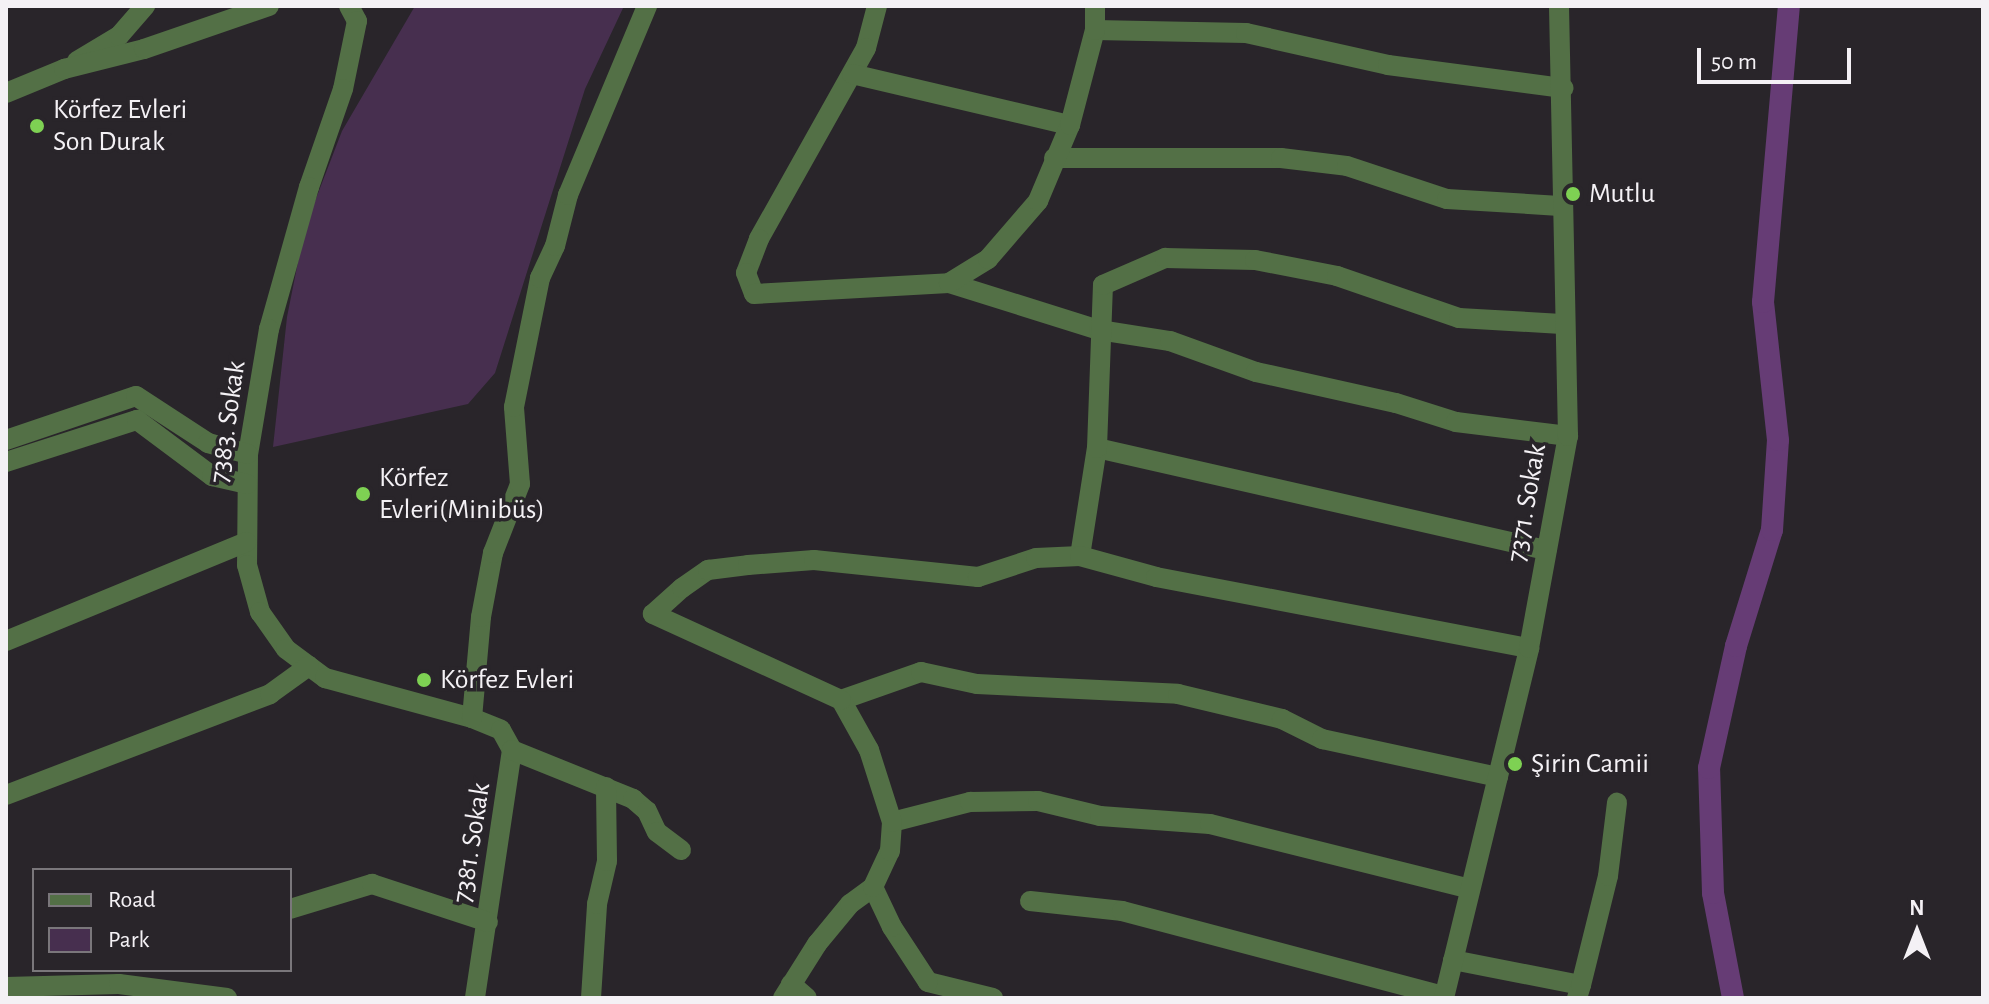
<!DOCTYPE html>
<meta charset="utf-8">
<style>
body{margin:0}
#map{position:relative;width:1989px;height:1004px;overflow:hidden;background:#29252a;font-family:"Alegreya Sans",sans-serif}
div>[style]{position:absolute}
.green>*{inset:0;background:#472f4f}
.canal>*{height:22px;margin:-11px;padding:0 11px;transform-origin:11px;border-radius:11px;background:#663c75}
.minor>*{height:20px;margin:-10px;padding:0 10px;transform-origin:10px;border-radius:10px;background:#537046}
.dots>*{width:22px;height:22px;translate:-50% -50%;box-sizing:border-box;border:4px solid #29252a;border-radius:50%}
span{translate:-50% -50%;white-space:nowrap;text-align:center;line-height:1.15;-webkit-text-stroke:7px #29252a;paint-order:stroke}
.poi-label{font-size:28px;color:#f4f1f5}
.left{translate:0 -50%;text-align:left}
.street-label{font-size:28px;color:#f4f1f5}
.frame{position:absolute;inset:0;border:8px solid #f4f1f5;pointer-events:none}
.legend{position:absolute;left:32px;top:868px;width:260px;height:104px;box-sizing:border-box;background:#29252a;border:2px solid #7a777b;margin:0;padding:10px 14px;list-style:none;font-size:24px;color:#f4f1f5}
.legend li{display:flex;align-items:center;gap:16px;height:40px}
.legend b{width:40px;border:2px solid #7a777b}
.north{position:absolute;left:1877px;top:892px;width:80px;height:80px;-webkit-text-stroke:6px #29252a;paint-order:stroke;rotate:0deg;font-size:22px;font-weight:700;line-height:32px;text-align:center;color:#f4f1f5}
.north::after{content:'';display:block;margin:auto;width:28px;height:36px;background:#f4f1f5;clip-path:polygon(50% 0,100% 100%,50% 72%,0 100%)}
.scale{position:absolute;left:1697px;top:48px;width:154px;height:36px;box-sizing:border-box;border:4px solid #f4f1f5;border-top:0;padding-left:10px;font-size:24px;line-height:28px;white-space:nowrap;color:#f4f1f5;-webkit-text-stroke:6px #29252a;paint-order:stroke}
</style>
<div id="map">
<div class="green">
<i style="clip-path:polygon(415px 6px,624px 6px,585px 89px,495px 373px,468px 404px,273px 447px,287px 317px,305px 227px,342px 131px)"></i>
</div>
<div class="canal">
<i style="left:1733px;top:998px;width:107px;rotate:-100.8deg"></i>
<i style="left:1713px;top:893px;width:125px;rotate:-91.8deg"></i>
<i style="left:1709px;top:768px;width:125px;rotate:-77.5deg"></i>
<i style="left:1736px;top:646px;width:121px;rotate:-72.8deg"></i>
<i style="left:1772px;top:530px;width:90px;rotate:-86.2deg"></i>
<i style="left:1778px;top:440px;width:139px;rotate:-96.2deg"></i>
<i style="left:1763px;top:302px;width:297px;rotate:-85deg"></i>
</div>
<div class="minor">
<i style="left:349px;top:6px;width:17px;rotate:62deg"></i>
<i style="left:357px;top:21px;width:69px;rotate:101.6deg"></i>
<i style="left:343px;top:89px;width:104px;rotate:109.1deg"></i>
<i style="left:309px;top:187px;width:148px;rotate:105.7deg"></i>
<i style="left:269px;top:329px;width:127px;rotate:99.5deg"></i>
<i style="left:248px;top:454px;width:111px;rotate:90.5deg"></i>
<i style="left:247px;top:565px;width:49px;rotate:74.5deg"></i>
<i style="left:260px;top:612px;width:45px;rotate:54.9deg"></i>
<i style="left:286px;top:649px;width:49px;rotate:36.6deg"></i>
<i style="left:325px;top:678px;width:152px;rotate:15.2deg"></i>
<i style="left:472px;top:718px;width:31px;rotate:22deg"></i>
<i style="left:501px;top:730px;width:23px;rotate:61deg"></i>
<i style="left:512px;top:750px;width:251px;rotate:98.5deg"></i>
<i style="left:877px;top:6px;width:43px;rotate:104.7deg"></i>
<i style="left:866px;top:48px;width:219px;rotate:119.3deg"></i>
<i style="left:759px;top:239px;width:36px;rotate:111deg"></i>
<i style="left:746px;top:273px;width:22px;rotate:69deg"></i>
<i style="left:754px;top:294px;width:195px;rotate:-3.2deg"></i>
<i style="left:949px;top:283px;width:157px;rotate:17.4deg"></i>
<i style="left:1099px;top:330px;width:72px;rotate:8.8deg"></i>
<i style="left:1170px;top:341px;width:91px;rotate:19.8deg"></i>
<i style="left:1256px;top:372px;width:143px;rotate:12.5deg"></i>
<i style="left:1396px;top:403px;width:63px;rotate:17.6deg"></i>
<i style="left:1456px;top:422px;width:113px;rotate:7.1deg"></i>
<i style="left:1095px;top:30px;width:151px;rotate:1.1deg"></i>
<i style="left:1246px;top:33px;width:146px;rotate:12.7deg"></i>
<i style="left:1388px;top:65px;width:177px;rotate:7.5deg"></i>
<i style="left:77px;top:61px;width:49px;rotate:-30.8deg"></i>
<i style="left:119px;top:36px;width:40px;rotate:-49deg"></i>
<i style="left:852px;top:74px;width:224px;rotate:13.2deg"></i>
<i style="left:6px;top:93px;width:63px;rotate:-22.5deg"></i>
<i style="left:64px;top:69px;width:82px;rotate:-14deg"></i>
<i style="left:144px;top:49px;width:132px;rotate:-19deg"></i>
<i style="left:1054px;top:158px;width:227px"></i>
<i style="left:1281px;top:158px;width:66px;rotate:6.9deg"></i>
<i style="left:1347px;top:166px;width:105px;rotate:18.3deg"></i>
<i style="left:1447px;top:199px;width:113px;rotate:3.5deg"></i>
<i style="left:949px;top:283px;width:46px;rotate:-31.6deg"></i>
<i style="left:988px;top:259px;width:77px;rotate:-49.2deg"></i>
<i style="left:1038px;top:201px;width:82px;rotate:-67.2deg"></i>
<i style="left:1070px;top:125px;width:98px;rotate:-75.3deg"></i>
<i style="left:1095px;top:30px;width:24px;rotate:-90deg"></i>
<i style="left:6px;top:440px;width:137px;rotate:-18.7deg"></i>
<i style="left:136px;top:396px;width:86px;rotate:33.1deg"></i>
<i style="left:208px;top:443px;width:41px;rotate:15.4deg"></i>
<i style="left:1097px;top:448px;width:461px;rotate:12.8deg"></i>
<i style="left:6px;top:462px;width:138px;rotate:-17.8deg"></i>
<i style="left:137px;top:420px;width:94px;rotate:36.7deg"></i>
<i style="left:212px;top:476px;width:36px;rotate:13deg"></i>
<i style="left:1080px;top:556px;width:109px;rotate:-81.1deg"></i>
<i style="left:1097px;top:448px;width:163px;rotate:-87.9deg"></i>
<i style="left:1103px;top:285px;width:68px;rotate:-23.5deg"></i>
<i style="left:1165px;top:258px;width:90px;rotate:1.3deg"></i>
<i style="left:1255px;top:260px;width:84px;rotate:11deg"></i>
<i style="left:1337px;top:276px;width:129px;rotate:19deg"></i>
<i style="left:1459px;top:318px;width:103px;rotate:3.3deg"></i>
<i style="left:6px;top:641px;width:260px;rotate:-22.4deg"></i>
<i style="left:841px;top:700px;width:85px;rotate:-19.3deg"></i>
<i style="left:921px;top:672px;width:57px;rotate:12.1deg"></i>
<i style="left:977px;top:684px;width:201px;rotate:2.8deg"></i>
<i style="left:1178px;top:694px;width:107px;rotate:13.5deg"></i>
<i style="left:1282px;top:719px;width:45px;rotate:26.6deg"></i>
<i style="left:1322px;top:739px;width:180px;rotate:12.2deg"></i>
<i style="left:472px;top:718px;width:101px;rotate:-84.9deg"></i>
<i style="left:481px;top:617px;width:65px;rotate:-79.4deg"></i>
<i style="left:493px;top:553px;width:74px;rotate:-68.6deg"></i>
<i style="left:520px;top:484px;width:77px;rotate:-94.5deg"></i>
<i style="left:514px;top:407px;width:132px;rotate:-78.6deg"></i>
<i style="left:540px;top:278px;width:35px;rotate:-65deg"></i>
<i style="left:555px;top:246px;width:53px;rotate:-75.7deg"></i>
<i style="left:568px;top:195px;width:205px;rotate:-67.3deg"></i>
<i style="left:512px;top:750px;width:131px;rotate:22deg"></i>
<i style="left:633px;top:799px;width:18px;rotate:41deg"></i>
<i style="left:647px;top:811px;width:23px;rotate:65deg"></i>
<i style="left:657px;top:832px;width:30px;rotate:37deg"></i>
<i style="left:6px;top:795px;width:283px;rotate:-20.9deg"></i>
<i style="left:270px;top:694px;width:48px;rotate:-35.7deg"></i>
<i style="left:892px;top:822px;width:81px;rotate:-14.4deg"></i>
<i style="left:970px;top:802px;width:68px;rotate:-0.8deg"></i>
<i style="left:1038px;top:801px;width:64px;rotate:13.6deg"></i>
<i style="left:1100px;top:816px;width:110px;rotate:4.2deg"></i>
<i style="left:1210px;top:824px;width:268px;rotate:14deg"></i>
<i style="left:1030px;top:901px;width:93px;rotate:6.2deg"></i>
<i style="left:1122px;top:911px;width:333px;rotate:14.8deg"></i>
<i style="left:290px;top:909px;width:86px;rotate:-17deg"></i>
<i style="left:372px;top:884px;width:122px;rotate:18.1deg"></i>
<i style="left:1453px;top:960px;width:130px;rotate:11.1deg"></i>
<i style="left:1581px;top:985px;width:14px;rotate:107deg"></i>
<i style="left:791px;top:984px;width:21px;rotate:41deg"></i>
<i style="left:1581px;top:985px;width:112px;rotate:-76.1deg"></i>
<i style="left:1608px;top:876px;width:74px;rotate:-83deg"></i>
<i style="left:6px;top:987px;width:113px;rotate:-1.5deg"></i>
<i style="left:119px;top:984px;width:109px;rotate:7.4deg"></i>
<i style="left:591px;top:998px;width:94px;rotate:-86.3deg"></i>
<i style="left:597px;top:904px;width:44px;rotate:-76.9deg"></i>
<i style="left:607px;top:861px;width:74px;rotate:-90.8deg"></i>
<i style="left:783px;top:998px;width:64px;rotate:-57.8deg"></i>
<i style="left:817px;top:944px;width:52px;rotate:-50.5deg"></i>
<i style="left:850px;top:904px;width:29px;rotate:-36deg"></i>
<i style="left:993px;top:998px;width:67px;rotate:-166.2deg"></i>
<i style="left:928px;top:982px;width:66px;rotate:-123.2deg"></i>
<i style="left:892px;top:927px;width:44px;rotate:-115.4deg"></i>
<i style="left:873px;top:887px;width:40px;rotate:-65deg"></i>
<i style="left:890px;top:851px;width:29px;rotate:-86deg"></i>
<i style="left:892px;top:822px;width:76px;rotate:-107.7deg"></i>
<i style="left:869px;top:750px;width:57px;rotate:-119.2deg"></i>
<i style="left:841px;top:700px;width:207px;rotate:-155.4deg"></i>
<i style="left:653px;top:614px;width:39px;rotate:-42deg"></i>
<i style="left:682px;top:588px;width:32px;rotate:-35deg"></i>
<i style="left:708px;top:570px;width:40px;rotate:-7.1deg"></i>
<i style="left:748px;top:565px;width:66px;rotate:-4.3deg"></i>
<i style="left:814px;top:560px;width:165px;rotate:5.9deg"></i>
<i style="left:978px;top:577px;width:61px;rotate:-18.1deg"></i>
<i style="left:1036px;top:558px;width:44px;rotate:-2.6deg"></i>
<i style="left:1080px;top:556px;width:79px;rotate:15.4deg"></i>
<i style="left:1156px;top:577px;width:380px;rotate:10.8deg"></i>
<i style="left:1444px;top:998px;width:360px;rotate:-76.3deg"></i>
<i style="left:1529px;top:648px;width:216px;rotate:-79.6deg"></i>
<i style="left:1568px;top:436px;width:430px;rotate:-91.2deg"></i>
</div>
<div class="dots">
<i style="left:37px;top:126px;background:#7ed153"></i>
<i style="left:1573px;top:194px;background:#7ed153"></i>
<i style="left:363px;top:494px;background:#7ed153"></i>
<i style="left:424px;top:680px;background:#7ed153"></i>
<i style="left:1515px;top:764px;background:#7ed153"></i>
</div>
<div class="poi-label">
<span class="left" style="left:53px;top:126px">Körfez Evleri<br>Son Durak</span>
<span class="left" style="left:1589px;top:194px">Mutlu</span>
<span class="left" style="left:379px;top:494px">Körfez<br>Evleri(Minibüs)</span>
<span class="left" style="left:440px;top:680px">Körfez Evleri</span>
<span class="left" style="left:1531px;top:764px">Şirin Camii</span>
</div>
<div class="street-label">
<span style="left:228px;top:422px;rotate:-82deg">7383. Sokak</span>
<span style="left:1527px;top:503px;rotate:-80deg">7371. Sokak</span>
<span style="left:472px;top:843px;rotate:-81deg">7381. Sokak</span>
</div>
<div class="frame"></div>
<ul class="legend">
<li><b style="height:10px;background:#537046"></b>Road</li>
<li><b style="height:22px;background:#472f4f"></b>Park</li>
</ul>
<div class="north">N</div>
<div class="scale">50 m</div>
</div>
